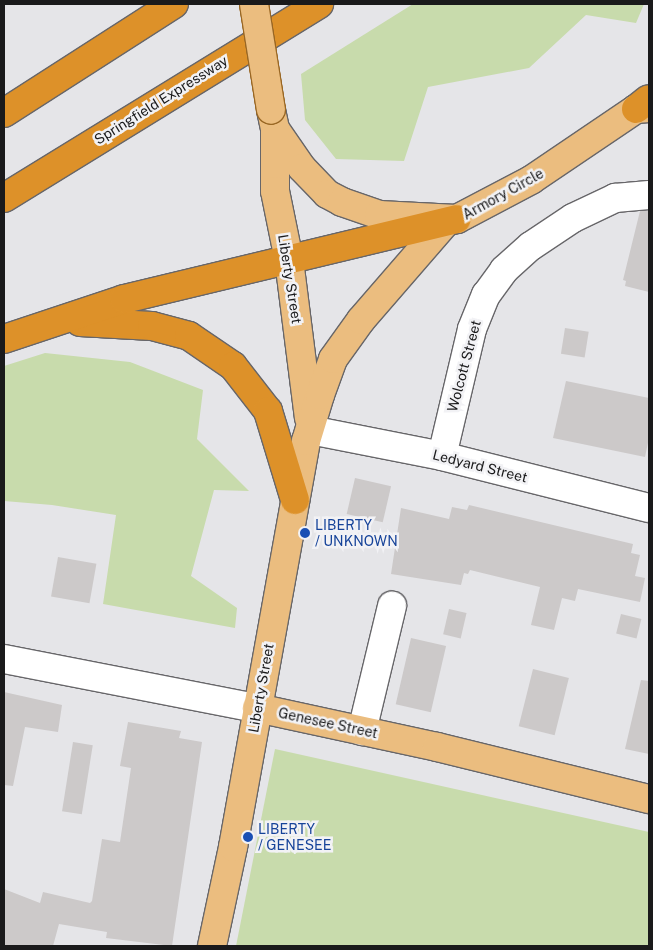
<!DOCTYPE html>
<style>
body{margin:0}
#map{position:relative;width:653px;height:950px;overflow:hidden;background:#e5e5e8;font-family:"Public Sans",sans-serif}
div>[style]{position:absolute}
.green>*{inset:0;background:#c8dbac}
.building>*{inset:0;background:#ccc9c9;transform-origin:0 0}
.roads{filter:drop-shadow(1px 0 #676669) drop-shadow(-1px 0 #676669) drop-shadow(0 1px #676669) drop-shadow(0 -1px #676669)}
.minor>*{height:28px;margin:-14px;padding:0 14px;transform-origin:14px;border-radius:14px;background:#fff}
.major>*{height:28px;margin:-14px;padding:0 14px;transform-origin:14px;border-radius:14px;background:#ebbd7f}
.highway>*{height:28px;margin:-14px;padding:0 14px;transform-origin:14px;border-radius:14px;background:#dd9129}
.bridges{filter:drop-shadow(1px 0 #996724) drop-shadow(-1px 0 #996724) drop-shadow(0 1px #996724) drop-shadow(0 -1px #996724)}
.major-bridge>*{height:28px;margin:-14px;padding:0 14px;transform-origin:14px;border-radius:14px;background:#ebbd7f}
.dots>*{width:14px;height:14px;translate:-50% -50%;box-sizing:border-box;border:2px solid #f2f2f5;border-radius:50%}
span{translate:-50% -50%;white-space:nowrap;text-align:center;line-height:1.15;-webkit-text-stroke:5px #f2f2f5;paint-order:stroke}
.street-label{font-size:14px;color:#1a1a1b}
.transit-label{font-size:14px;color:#164399}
.left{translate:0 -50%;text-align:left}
.frame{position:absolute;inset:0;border:5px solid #1a1a1b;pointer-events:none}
</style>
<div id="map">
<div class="green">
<i style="clip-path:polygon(413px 4px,644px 4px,636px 23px,586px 15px,529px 68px,428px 87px,404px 161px,336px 159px,305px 120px,301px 74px)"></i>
<i style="clip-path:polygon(45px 353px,130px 362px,203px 390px,197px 439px,249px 491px,214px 490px,191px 576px,237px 608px,235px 628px,103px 604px,116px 515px,52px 505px,4px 501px,4px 366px)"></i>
<i style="clip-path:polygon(275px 749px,649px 832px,649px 946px,236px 946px)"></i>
</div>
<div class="building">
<i style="clip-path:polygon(640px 211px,649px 211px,649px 292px,625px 286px,626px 281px,623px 280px)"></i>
<i style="left:565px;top:328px;width:24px;height:26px;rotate:9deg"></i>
<i style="clip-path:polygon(566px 381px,649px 398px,649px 438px,645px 457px,553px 438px)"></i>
<i style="left:355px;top:478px;width:37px;height:37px;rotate:13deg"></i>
<i style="clip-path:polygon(469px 505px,633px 544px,631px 553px,640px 555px,635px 576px,645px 578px,640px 602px,578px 589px,575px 601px,562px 598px,554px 630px,531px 625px,540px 587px,470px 570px,468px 574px,464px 573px,461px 585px,391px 574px,401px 508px,449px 519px,452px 507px,467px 510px)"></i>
<i style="left:58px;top:557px;width:39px;height:40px;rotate:10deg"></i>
<i style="left:449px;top:609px;width:18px;height:26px;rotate:13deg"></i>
<i style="left:621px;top:614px;width:21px;height:20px;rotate:14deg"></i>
<i style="left:411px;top:638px;width:36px;height:68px;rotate:13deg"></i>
<i style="left:533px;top:669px;width:37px;height:59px;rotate:14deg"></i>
<i style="clip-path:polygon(641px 680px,649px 681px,649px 754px,625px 749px)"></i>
<i style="clip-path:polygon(4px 692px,62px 705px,58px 732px,25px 727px,13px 786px,4px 785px)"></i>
<i style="clip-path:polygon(128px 722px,181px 731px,179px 738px,202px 742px,172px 946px,106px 938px,107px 932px,59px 924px,53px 946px,4px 946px,4px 889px,40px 903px,43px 892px,90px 903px,92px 901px,102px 839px,120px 842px,131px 768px,120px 766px)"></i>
<i style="left:73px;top:742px;width:20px;height:70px;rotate:9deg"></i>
</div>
<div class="roads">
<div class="minor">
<i style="left:310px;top:430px;width:135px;rotate:11.1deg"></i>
<i style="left:442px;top:456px;width:213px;rotate:14.1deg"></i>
<i style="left:442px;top:456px;width:130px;rotate:-76.7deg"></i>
<i style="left:472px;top:329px;width:37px;rotate:-68deg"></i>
<i style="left:486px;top:295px;width:31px;rotate:-54deg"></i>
<i style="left:504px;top:270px;width:36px;rotate:-42deg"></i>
<i style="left:531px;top:246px;width:50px;rotate:-33.7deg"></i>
<i style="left:573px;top:218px;width:47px;rotate:-25.5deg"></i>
<i style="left:615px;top:198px;width:34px;rotate:-5deg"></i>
<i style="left:4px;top:659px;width:258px;rotate:11deg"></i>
<i style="left:362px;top:731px;width:129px;rotate:-76.5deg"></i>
</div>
<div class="major">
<i style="left:271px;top:110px;width:19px;rotate:78deg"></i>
<i style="left:275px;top:129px;width:47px;rotate:55.3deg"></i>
<i style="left:302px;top:168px;width:36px;rotate:46deg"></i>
<i style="left:327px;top:194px;width:17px;rotate:28deg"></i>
<i style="left:342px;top:202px;width:39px;rotate:19deg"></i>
<i style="left:379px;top:215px;width:78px;rotate:2.9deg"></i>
<i style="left:457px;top:219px;width:84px;rotate:-27.8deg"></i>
<i style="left:531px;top:180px;width:127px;rotate:-34.1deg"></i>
<i style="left:636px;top:109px;width:13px;rotate:-4deg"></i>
<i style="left:275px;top:129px;width:62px;rotate:90deg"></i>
<i style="left:275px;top:191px;width:70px;rotate:78.5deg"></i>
<i style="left:289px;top:260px;width:159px;rotate:82.8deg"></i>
<i style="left:257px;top:708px;width:184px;rotate:12.2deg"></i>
<i style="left:437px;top:747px;width:218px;rotate:13.8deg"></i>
<i style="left:212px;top:946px;width:101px;rotate:-78deg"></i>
<i style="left:233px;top:847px;width:413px;rotate:-79.8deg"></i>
<i style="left:306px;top:441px;width:48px;rotate:-73.1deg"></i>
<i style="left:320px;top:395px;width:38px;rotate:-70deg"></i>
<i style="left:333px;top:359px;width:48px;rotate:-54.3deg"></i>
<i style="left:361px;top:320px;width:130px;rotate:-49.1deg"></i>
</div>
<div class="highway">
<i style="left:636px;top:109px;width:16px;rotate:-38deg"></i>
<i style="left:4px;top:113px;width:202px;rotate:-32.7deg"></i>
<i style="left:4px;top:198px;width:370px;rotate:-31.6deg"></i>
<i style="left:80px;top:322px;width:72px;rotate:3.2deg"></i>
<i style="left:152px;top:326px;width:38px;rotate:15deg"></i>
<i style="left:189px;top:336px;width:53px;rotate:34.3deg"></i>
<i style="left:233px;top:366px;width:57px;rotate:52.1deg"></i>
<i style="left:268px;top:411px;width:93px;rotate:73.1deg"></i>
<i style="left:4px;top:339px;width:126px;rotate:-18.4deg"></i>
<i style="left:124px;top:299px;width:342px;rotate:-13.5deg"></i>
</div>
</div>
<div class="bridges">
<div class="major-bridge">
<i style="left:254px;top:4px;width:107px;rotate:80.9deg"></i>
</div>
</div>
<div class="dots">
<i style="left:305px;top:533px;background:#1a4fb4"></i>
<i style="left:248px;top:837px;background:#1a4fb4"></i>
</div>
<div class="street-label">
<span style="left:161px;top:100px;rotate:-32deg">Springfield Expressway</span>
<span style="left:503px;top:194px;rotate:-29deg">Armory Circle</span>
<span style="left:290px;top:279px;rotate:81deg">Liberty Street</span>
<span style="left:464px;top:366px;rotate:-75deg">Wolcott Street</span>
<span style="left:480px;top:466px;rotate:14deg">Ledyard Street</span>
<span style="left:261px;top:688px;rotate:-80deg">Liberty Street</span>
<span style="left:328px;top:723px;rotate:12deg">Genesee Street</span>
</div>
<div class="transit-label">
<span class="left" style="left:315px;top:533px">LIBERTY<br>/ UNKNOWN</span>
<span class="left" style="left:258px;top:837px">LIBERTY<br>/ GENESEE</span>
</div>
<div class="frame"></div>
</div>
